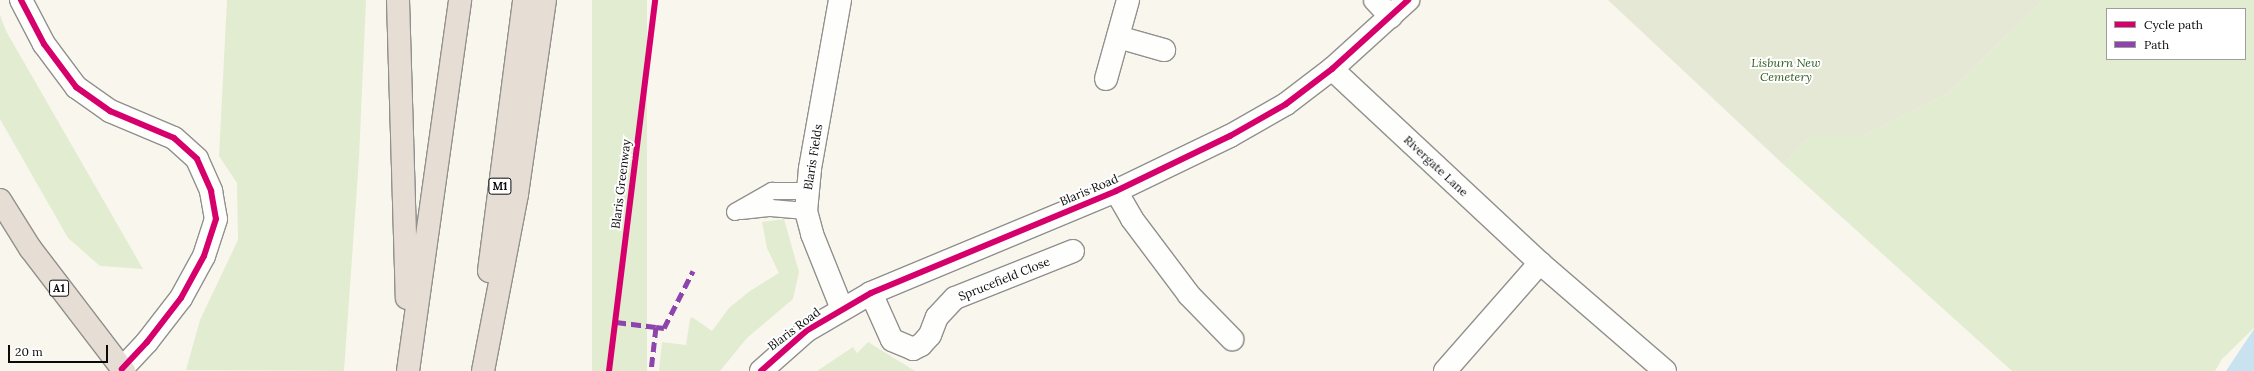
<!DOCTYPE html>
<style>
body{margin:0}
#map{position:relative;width:2254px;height:371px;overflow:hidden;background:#f9f6ee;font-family:Lora,serif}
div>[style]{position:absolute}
.green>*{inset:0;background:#e2ecd0;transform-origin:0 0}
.cemetery>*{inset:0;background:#e4e8d4}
.water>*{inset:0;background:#c8e3ef}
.roads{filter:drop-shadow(1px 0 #92908d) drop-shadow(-1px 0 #92908d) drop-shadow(0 1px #92908d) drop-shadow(0 -1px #92908d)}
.lane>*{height:16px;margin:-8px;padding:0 8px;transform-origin:8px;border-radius:8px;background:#fefefc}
.street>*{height:22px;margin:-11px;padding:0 11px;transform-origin:11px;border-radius:11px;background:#fefefc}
.highway>*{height:22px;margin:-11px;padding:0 11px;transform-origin:11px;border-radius:11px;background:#e6ddd5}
.quiet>*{height:5px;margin-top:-2.5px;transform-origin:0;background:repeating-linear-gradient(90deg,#8e44ad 0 10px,transparent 0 15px)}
.cycleway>*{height:6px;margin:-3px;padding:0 3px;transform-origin:3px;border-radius:3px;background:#d6006c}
span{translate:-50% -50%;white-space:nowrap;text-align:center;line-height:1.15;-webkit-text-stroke:4px #fff;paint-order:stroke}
.shield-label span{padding:1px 3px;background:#fff;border:1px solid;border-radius:3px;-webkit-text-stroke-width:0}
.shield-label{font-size:11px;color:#0a0a0a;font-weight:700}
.park-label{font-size:12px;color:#305b22;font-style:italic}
.street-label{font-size:12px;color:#0a0a0a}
.legend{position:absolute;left:2106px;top:8px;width:140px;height:52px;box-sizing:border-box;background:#fff;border:1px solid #9d9d9d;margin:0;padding:5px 7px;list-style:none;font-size:12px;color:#0a0a0a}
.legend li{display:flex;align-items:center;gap:8px;height:20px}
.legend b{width:20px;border:1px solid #9d9d9d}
.scale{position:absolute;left:8px;top:345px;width:100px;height:18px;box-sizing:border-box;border:2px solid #0a0a0a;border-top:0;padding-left:5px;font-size:12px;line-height:14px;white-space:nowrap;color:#0a0a0a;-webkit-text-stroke:3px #fff;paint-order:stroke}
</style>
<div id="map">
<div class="green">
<i style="clip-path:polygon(227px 0,366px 0,359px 159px,344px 371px,186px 370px,200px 320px,238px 240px,237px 183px,219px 156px)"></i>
<i style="left:592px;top:0;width:55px;height:375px"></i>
<i style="clip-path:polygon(evenodd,2043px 0,2254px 0,2254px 328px,2222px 359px,2215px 371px,2012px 371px,1783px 164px,1811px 135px,1864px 135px,1947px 94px,2043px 0,2107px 9px,2245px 9px,2245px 59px,2107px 59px,2107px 9px)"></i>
<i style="clip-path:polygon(0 15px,6px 31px,143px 269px,100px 266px,68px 238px,0 119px)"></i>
<i style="clip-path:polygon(784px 219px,799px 272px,793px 299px,747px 338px,720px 371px,659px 371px,662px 342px,686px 345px,690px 319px,692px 317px,712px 331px,729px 308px,750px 291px,779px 273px,767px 248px,762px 222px)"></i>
<i style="clip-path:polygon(868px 342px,915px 371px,817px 371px,853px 347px,857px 353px)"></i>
<i style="clip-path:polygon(624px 344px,645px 366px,644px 371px,620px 371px)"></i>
</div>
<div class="cemetery">
<i style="clip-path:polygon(1608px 0,2043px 0,1947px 94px,1864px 135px,1811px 135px,1783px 164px)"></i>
</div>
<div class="water">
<i style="clip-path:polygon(2254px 329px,2254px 371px,2226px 371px)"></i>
</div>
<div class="roads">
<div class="lane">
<i style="left:741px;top:211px;width:30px;rotate:-6deg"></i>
<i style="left:771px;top:208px;width:35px;rotate:5deg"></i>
<i style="left:735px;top:212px;width:43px;rotate:-29.6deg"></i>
<i style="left:772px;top:191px;width:35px"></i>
</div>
<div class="street">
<i style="left:21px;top:0;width:50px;rotate:62.4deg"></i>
<i style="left:44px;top:44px;width:54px;rotate:53.3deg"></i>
<i style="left:76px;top:87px;width:42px;rotate:35.2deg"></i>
<i style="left:110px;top:111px;width:69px;rotate:22.9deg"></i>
<i style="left:174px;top:138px;width:31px;rotate:42deg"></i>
<i style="left:197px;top:159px;width:35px;rotate:66deg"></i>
<i style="left:211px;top:191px;width:28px;rotate:80deg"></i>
<i style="left:216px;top:219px;width:39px;rotate:108deg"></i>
<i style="left:204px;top:256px;width:48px;rotate:118.7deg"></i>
<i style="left:181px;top:298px;width:56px;rotate:127.7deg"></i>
<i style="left:147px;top:342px;width:37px;rotate:133deg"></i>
<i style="left:840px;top:0;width:172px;rotate:100.1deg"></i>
<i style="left:810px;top:169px;width:42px;rotate:95.4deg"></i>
<i style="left:806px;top:211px;width:24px;rotate:75deg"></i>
<i style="left:812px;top:234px;width:81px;rotate:68.2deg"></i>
<i style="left:1375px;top:0;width:23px;rotate:47deg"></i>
<i style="left:1118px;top:37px;width:48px;rotate:15.8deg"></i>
<i style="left:1332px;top:69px;width:284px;rotate:43deg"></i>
<i style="left:1540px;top:263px;width:165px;rotate:40.8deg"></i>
<i style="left:1106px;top:79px;width:82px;rotate:-74.4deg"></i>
<i style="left:1116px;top:191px;width:32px;rotate:60deg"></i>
<i style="left:1132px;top:219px;width:95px;rotate:53.1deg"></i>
<i style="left:1189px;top:295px;width:62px;rotate:45.7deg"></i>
<i style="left:871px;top:293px;width:51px;rotate:65.9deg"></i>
<i style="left:892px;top:340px;width:23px;rotate:23deg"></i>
<i style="left:913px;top:349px;width:9px;rotate:-27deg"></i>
<i style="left:921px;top:345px;width:13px;rotate:-48deg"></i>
<i style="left:930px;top:335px;width:19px;rotate:-69deg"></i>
<i style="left:937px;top:317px;width:26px;rotate:-47deg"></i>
<i style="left:955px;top:298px;width:127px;rotate:-21.7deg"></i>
<i style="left:761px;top:371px;width:60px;rotate:-41.6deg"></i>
<i style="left:806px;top:331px;width:75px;rotate:-30.3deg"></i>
<i style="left:871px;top:293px;width:265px;rotate:-22.6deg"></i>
<i style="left:1116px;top:191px;width:127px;rotate:-25.8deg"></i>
<i style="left:1230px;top:136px;width:64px;rotate:-29.7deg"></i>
<i style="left:1286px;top:104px;width:58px;rotate:-37.3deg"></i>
<i style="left:1332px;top:69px;width:103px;rotate:-42.2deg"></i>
<i style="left:1445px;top:371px;width:144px;rotate:-48.7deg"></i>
</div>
<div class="highway">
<i style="left:398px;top:0;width:298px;rotate:88.3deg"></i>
<i style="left:0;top:200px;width:57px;rotate:58deg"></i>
<i style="left:30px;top:248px;width:155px;rotate:52.6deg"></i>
<i style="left:489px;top:271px;width:273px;rotate:-82.6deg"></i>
<i style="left:408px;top:371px;width:375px;rotate:-82deg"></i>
<i style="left:483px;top:371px;width:180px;rotate:-79.1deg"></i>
<i style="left:517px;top:194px;width:196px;rotate:-81.8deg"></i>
</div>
</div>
<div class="quiet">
<i style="left:616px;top:322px;width:40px;rotate:7.1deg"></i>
<i style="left:656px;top:327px;width:44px;rotate:96.5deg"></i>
<i style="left:656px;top:327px;width:8px;rotate:7deg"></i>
<i style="left:664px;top:328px;width:64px;rotate:-63deg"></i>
</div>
<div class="cycleway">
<i style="left:21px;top:0;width:50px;rotate:62.4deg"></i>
<i style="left:44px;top:44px;width:54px;rotate:53.3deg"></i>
<i style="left:76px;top:87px;width:42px;rotate:35.2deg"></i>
<i style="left:110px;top:111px;width:69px;rotate:22.9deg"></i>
<i style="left:174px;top:138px;width:31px;rotate:42deg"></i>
<i style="left:197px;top:159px;width:35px;rotate:66deg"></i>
<i style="left:211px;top:191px;width:28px;rotate:80deg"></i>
<i style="left:216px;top:219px;width:39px;rotate:108deg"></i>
<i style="left:204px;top:256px;width:48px;rotate:118.7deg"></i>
<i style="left:181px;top:298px;width:56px;rotate:127.7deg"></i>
<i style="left:147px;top:342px;width:37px;rotate:133deg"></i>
<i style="left:609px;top:371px;width:374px;rotate:-82.9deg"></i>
<i style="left:761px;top:371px;width:60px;rotate:-41.6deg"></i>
<i style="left:806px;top:331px;width:75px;rotate:-30.3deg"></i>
<i style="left:871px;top:293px;width:265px;rotate:-22.6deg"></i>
<i style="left:1116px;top:191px;width:127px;rotate:-25.8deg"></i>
<i style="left:1230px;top:136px;width:64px;rotate:-29.7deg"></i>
<i style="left:1286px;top:104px;width:58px;rotate:-37.3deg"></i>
<i style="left:1332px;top:69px;width:103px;rotate:-42.2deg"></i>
</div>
<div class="shield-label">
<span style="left:500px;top:186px">M1</span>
<span style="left:59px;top:288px">A1</span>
</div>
<div class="park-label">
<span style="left:1786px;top:70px">Lisburn New<br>Cemetery</span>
</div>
<div class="street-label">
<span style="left:813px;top:157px;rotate:-81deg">Blaris Fields</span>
<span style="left:1436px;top:166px;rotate:43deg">Rivergate Lane</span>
<span style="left:621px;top:184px;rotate:-83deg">Blaris Greenway</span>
<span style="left:1089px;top:190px;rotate:-23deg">Blaris Road</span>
<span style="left:1004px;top:279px;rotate:-22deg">Sprucefield Close</span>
<span style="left:794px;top:329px;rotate:-37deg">Blaris Road</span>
</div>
<ul class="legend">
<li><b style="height:5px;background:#d6006c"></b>Cycle path</li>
<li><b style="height:5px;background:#8e44ad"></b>Path</li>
</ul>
<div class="scale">20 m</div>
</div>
